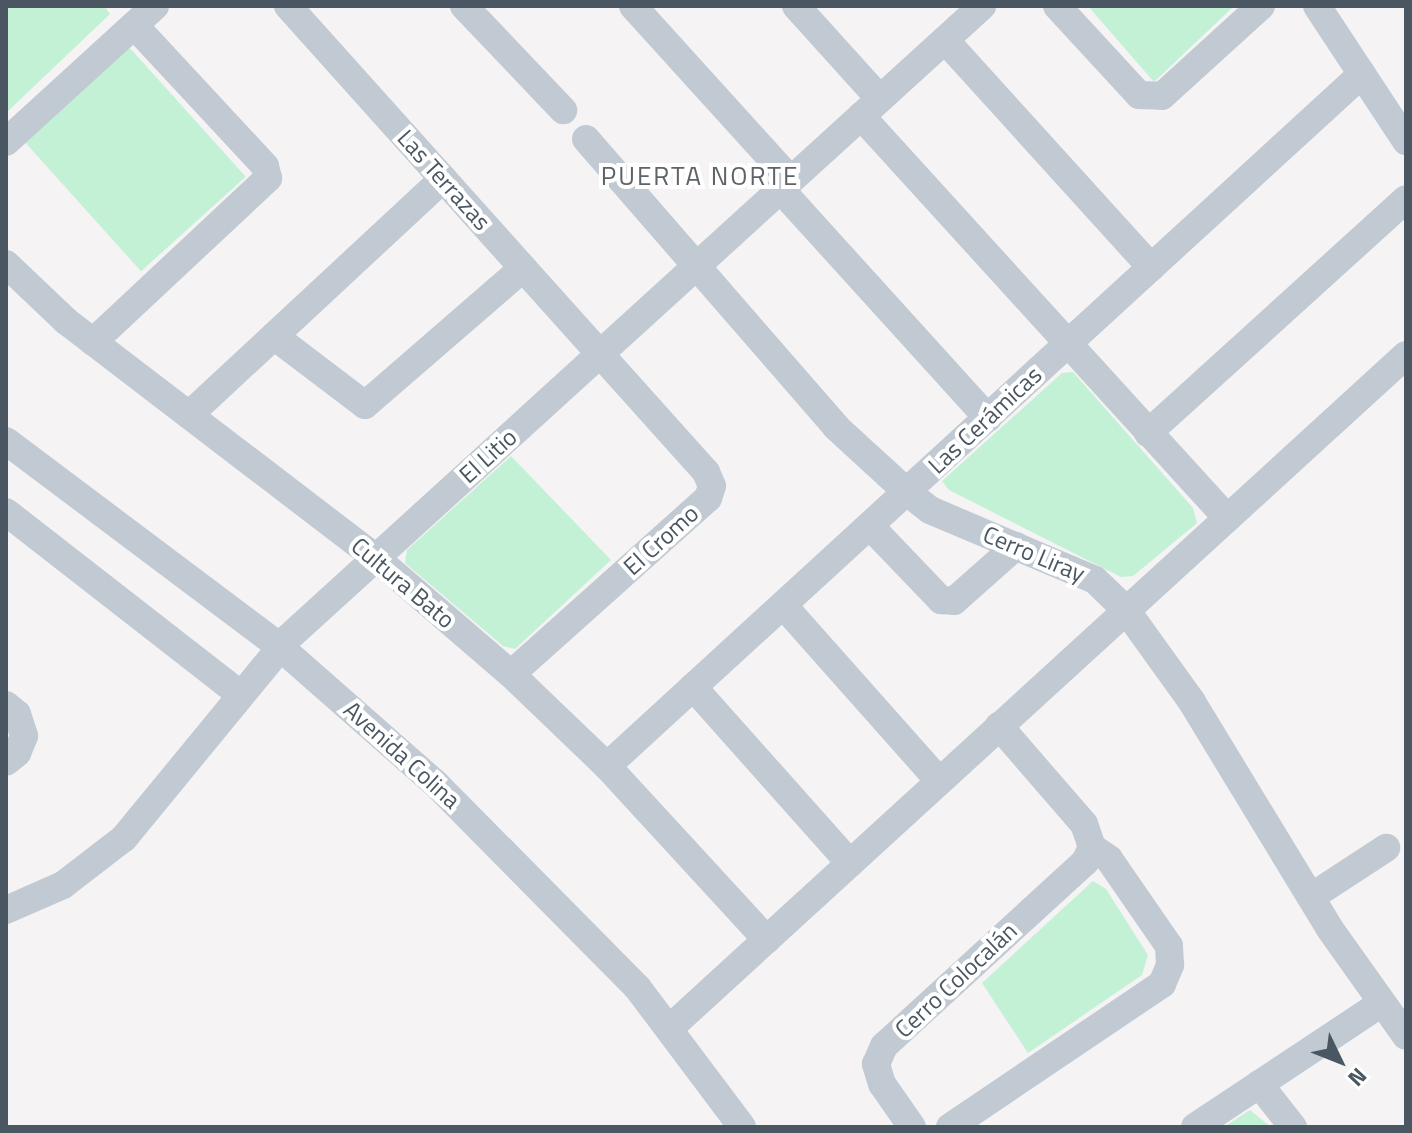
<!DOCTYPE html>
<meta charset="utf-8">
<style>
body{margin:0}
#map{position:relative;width:1412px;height:1133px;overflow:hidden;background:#f5f3f3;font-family:"Titillium Web",sans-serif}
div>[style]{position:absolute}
.green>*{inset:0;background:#c3f1d5;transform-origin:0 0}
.minor>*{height:28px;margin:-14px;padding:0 14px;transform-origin:14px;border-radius:14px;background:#c1cad2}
span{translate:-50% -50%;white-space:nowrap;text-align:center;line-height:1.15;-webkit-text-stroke:8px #fff;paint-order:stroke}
.street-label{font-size:24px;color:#4a5661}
.neighbourhood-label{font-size:26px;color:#5f6368;letter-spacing:2px}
.frame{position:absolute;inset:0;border:8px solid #4a5661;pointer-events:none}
.north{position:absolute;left:1300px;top:1021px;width:80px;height:80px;-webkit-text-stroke:6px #fff;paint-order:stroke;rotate:133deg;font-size:22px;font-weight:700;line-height:32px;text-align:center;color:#4a5661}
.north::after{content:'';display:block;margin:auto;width:28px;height:36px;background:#4a5661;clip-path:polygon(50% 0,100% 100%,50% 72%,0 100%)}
</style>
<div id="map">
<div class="green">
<i style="clip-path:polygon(6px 6px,104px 6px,110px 14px,6px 113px)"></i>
<i style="clip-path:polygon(1088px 6px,1234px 6px,1154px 82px)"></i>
<i style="left:128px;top:46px;width:176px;height:141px;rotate:48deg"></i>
<i style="clip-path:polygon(1073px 372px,1193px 508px,1197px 523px,1133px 576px,1121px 577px,949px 490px,942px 481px,1062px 373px)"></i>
<i style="clip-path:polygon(511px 456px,611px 560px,515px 649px,503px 646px,405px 563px,407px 550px)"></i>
<i style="clip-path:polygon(1093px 881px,1106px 889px,1148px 955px,1142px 975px,1028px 1053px,982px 983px)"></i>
<i style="clip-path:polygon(1250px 1110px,1271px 1127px,1224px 1127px)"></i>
</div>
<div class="minor">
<i style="left:288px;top:6px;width:626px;rotate:48.11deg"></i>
<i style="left:706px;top:472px;width:15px;rotate:67deg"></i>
<i style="left:712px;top:486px;width:13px;rotate:108deg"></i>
<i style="left:708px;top:498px;width:264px;rotate:138.2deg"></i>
<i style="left:464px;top:6px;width:144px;rotate:46.4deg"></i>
<i style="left:633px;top:6px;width:235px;rotate:47.8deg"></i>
<i style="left:796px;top:6px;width:125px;rotate:47.9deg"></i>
<i style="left:1057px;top:6px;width:121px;rotate:47.3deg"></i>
<i style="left:1139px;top:95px;width:23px;rotate:2deg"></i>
<i style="left:1162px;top:96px;width:134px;rotate:-42.3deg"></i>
<i style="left:1317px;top:6px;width:162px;rotate:56.6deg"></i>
<i style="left:945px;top:40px;width:307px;rotate:47.8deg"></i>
<i style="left:861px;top:116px;width:544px;rotate:47.68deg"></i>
<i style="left:586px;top:139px;width:381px;rotate:49deg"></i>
<i style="left:836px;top:427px;width:96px;rotate:42.5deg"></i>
<i style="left:907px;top:492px;width:29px;rotate:38deg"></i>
<i style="left:930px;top:510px;width:179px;rotate:23deg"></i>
<i style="left:1095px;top:580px;width:43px;rotate:44.1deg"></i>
<i style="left:1126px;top:610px;width:113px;rotate:54.3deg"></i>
<i style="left:1192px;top:702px;width:266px;rotate:58.7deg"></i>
<i style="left:1330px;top:929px;width:131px;rotate:54.6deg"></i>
<i style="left:6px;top:142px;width:202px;rotate:-42.4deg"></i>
<i style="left:781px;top:190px;width:308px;rotate:47.8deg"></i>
<i style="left:6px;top:264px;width:83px;rotate:43.5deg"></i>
<i style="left:66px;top:321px;width:390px;rotate:37.4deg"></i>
<i style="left:376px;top:558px;width:178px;rotate:40.7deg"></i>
<i style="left:511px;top:674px;width:133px;rotate:43.8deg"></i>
<i style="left:607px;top:766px;width:236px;rotate:47.4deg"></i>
<i style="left:274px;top:336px;width:114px;rotate:37.2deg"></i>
<i style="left:365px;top:405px;width:209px;rotate:-40.9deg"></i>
<i style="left:93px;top:342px;width:240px;rotate:-43.1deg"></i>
<i style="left:268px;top:178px;width:12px;rotate:-104deg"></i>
<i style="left:265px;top:166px;width:192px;rotate:-132.9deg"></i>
<i style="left:189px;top:415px;width:347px;rotate:-42.9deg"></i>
<i style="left:1148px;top:433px;width:348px;rotate:-42.2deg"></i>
<i style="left:6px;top:441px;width:343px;rotate:36.9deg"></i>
<i style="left:280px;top:647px;width:208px;rotate:41.3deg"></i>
<i style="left:436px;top:784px;width:286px;rotate:45.3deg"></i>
<i style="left:637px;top:987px;width:175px;rotate:53.1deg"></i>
<i style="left:6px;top:512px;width:296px;rotate:37.9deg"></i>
<i style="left:870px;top:526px;width:103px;rotate:46.2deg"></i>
<i style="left:941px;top:600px;width:13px;rotate:4deg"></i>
<i style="left:954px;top:601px;width:83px;rotate:-41.6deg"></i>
<i style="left:783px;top:605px;width:235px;rotate:48.4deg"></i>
<i style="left:693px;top:687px;width:236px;rotate:48.3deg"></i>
<i style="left:6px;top:705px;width:14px;rotate:39deg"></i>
<i style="left:17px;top:714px;width:23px;rotate:72deg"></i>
<i style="left:24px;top:736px;width:18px;rotate:112deg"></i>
<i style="left:17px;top:753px;width:14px;rotate:141deg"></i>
<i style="left:607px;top:766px;width:1024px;rotate:-42.51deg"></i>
<i style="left:1311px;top:897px;width:90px;rotate:-33.2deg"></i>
<i style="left:6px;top:910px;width:62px;rotate:-23.7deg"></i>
<i style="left:63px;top:885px;width:77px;rotate:-37.6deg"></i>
<i style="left:124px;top:838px;width:259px;rotate:-50.6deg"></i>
<i style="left:288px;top:638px;width:939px;rotate:-42.32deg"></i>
<i style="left:671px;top:1027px;width:996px;rotate:-42.44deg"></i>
<i style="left:1259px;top:1084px;width:55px;rotate:51.7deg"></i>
<i style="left:912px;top:1127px;width:52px;rotate:-124.9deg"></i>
<i style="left:882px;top:1084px;width:21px;rotate:-107deg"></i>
<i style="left:876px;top:1064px;width:20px;rotate:-66deg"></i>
<i style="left:884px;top:1046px;width:273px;rotate:-42.5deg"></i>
<i style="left:1085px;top:862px;width:17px;rotate:-65deg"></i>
<i style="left:950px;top:1127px;width:256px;rotate:-34deg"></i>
<i style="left:1162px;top:984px;width:21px;rotate:-67deg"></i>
<i style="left:1170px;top:965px;width:19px;rotate:-93deg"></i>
<i style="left:1169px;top:946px;width:106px;rotate:-124.6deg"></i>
<i style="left:1109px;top:859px;width:21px;rotate:-145deg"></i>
<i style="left:1092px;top:847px;width:24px;rotate:-109deg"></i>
<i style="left:1084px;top:824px;width:130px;rotate:-130.9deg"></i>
<i style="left:1195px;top:1127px;width:222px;rotate:-33.6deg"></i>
</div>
<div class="street-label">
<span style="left:444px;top:180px;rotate:48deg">Las Terrazas</span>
<span style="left:985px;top:420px;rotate:-43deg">Las Cerámicas</span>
<span style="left:488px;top:456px;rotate:-42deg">El Litio</span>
<span style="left:661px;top:540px;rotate:-42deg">El Cromo</span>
<span style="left:1034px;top:554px;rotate:23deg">Cerro Liray</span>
<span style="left:403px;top:583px;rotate:40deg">Cultura Bato</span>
<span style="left:402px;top:755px;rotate:42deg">Avenida Colina</span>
<span style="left:956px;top:980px;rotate:-43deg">Cerro Colocalán</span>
</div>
<div class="neighbourhood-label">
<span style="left:700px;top:176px">PUERTA NORTE</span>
</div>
<div class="frame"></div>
<div class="north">N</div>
</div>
